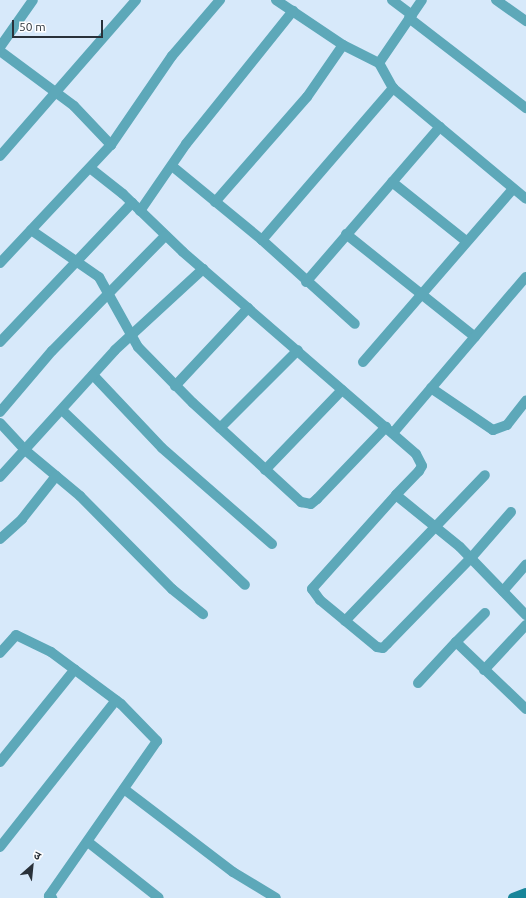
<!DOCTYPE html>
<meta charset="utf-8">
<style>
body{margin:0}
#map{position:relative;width:526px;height:898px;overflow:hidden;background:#d7e9fa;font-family:Ubuntu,"Noto Sans Devanagari",sans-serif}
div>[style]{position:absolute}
.street>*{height:10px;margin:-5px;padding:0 5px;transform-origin:5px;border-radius:5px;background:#5da8b9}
.secondary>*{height:10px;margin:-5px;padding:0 5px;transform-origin:5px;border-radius:5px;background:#178599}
span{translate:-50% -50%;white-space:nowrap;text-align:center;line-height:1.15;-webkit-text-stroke:4px #fff;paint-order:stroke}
.north{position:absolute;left:12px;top:846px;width:40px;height:40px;-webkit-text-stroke:3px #fff;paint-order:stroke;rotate:27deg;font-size:11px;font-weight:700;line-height:16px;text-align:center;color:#293139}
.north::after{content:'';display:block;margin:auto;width:14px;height:18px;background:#293139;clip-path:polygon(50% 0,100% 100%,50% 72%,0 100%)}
.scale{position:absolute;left:12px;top:20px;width:91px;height:18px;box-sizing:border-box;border:2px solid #293139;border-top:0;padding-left:5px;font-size:12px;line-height:14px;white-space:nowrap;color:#293139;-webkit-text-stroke:3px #fff;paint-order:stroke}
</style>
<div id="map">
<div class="street">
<i style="left:276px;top:0;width:81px;rotate:33.9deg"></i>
<i style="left:343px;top:45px;width:40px;rotate:26.6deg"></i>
<i style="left:379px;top:63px;width:29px;rotate:61deg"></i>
<i style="left:393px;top:88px;width:173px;rotate:39.8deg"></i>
<i style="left:392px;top:0;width:25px;rotate:37deg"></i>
<i style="left:496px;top:0;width:37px;rotate:35deg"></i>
<i style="left:409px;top:18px;width:148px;rotate:37.6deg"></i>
<i style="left:0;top:47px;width:57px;rotate:-54.9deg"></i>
<i style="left:0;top:51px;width:92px;rotate:36.6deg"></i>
<i style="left:74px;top:106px;width:54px;rotate:46.5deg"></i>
<i style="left:379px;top:63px;width:76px;rotate:-55.7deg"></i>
<i style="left:0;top:156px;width:207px;rotate:-48.9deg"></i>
<i style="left:172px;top:166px;width:117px;rotate:39.4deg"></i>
<i style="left:262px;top:240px;width:125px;rotate:42.1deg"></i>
<i style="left:90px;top:168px;width:42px;rotate:38.2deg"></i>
<i style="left:123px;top:194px;width:83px;rotate:44deg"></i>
<i style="left:183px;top:252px;width:308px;rotate:40.9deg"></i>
<i style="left:416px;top:454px;width:13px;rotate:63deg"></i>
<i style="left:422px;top:466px;width:6px;rotate:121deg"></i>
<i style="left:419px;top:471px;width:33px;rotate:134deg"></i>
<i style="left:396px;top:495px;width:82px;rotate:39.1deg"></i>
<i style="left:460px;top:547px;width:95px;rotate:45.9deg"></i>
<i style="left:392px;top:182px;width:95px;rotate:38.6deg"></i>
<i style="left:215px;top:202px;width:140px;rotate:-48.8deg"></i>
<i style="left:307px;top:97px;width:63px;rotate:-55.3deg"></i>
<i style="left:140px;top:211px;width:81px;rotate:-55.5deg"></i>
<i style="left:186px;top:144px;width:171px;rotate:-51.2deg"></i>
<i style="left:31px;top:230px;width:83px;rotate:34.7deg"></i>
<i style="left:99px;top:277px;width:80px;rotate:60.9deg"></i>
<i style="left:138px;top:347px;width:78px;rotate:45.5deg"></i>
<i style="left:193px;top:403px;width:147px;rotate:42.5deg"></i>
<i style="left:301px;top:502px;width:10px;rotate:11deg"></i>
<i style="left:311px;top:504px;width:8px;rotate:-40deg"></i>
<i style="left:317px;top:499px;width:100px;rotate:-46.2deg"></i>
<i style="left:346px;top:234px;width:165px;rotate:38.6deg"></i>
<i style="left:262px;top:240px;width:201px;rotate:-49.2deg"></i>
<i style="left:0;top:263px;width:162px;rotate:-46.8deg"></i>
<i style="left:111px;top:145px;width:108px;rotate:-55.6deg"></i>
<i style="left:172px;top:56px;width:74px;rotate:-49.4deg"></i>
<i style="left:306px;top:282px;width:205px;rotate:-49.2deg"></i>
<i style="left:0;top:342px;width:192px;rotate:-46.5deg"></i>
<i style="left:363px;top:362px;width:229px;rotate:-49.1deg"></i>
<i style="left:93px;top:375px;width:100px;rotate:46.6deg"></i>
<i style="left:162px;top:448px;width:146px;rotate:41.1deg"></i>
<i style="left:175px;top:386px;width:107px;rotate:-46.9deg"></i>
<i style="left:431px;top:388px;width:75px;rotate:34.1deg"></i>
<i style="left:493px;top:430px;width:15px;rotate:-20deg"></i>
<i style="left:507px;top:425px;width:31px;rotate:-52deg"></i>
<i style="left:62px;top:410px;width:253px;rotate:43.7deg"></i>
<i style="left:0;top:412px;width:80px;rotate:-49.6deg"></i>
<i style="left:52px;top:351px;width:161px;rotate:-45.5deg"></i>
<i style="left:0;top:423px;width:37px;rotate:47deg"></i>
<i style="left:25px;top:450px;width:72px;rotate:39.9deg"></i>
<i style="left:80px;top:496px;width:131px;rotate:45.3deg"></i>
<i style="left:172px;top:589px;width:40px;rotate:39deg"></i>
<i style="left:220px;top:428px;width:110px;rotate:-45deg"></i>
<i style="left:393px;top:433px;width:205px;rotate:-49.6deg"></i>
<i style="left:265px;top:470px;width:111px;rotate:-46.1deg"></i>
<i style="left:0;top:477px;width:171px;rotate:-47.8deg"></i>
<i style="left:115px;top:350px;width:120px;rotate:-42.6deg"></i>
<i style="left:396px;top:495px;width:126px;rotate:131.8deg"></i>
<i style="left:312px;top:589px;width:14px;rotate:54deg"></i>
<i style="left:320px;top:600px;width:74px;rotate:39.5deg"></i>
<i style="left:377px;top:647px;width:6px;rotate:9deg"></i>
<i style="left:383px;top:648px;width:6px;rotate:-45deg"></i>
<i style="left:387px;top:644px;width:120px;rotate:-45.7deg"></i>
<i style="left:471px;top:558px;width:61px;rotate:-49deg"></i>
<i style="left:0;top:539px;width:30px;rotate:-42deg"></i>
<i style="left:22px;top:519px;width:55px;rotate:-51.7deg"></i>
<i style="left:503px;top:591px;width:35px;rotate:-49deg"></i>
<i style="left:345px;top:621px;width:202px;rotate:-46.2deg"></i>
<i style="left:456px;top:642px;width:41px;rotate:-45deg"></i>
<i style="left:0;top:653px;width:24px;rotate:-48deg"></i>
<i style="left:16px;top:635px;width:39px;rotate:26deg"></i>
<i style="left:51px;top:652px;width:87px;rotate:36.6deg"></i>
<i style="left:121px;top:704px;width:52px;rotate:45.8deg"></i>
<i style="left:157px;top:741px;width:189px;rotate:124.9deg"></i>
<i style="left:49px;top:896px;width:4px;rotate:34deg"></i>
<i style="left:484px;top:670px;width:62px;rotate:-47deg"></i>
<i style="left:418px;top:683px;width:56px;rotate:-47.2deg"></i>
<i style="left:456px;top:642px;width:97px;rotate:43.7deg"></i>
<i style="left:0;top:762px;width:119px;rotate:-51.1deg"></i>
<i style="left:124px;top:789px;width:137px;rotate:37.3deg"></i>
<i style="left:233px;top:872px;width:50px;rotate:31.2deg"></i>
<i style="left:88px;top:842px;width:90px;rotate:38.3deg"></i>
<i style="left:0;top:847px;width:187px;rotate:-51.7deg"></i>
</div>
<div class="secondary">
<i style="left:513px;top:898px;width:14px;rotate:-21deg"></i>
</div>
<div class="north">उ</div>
<div class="scale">50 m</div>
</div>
